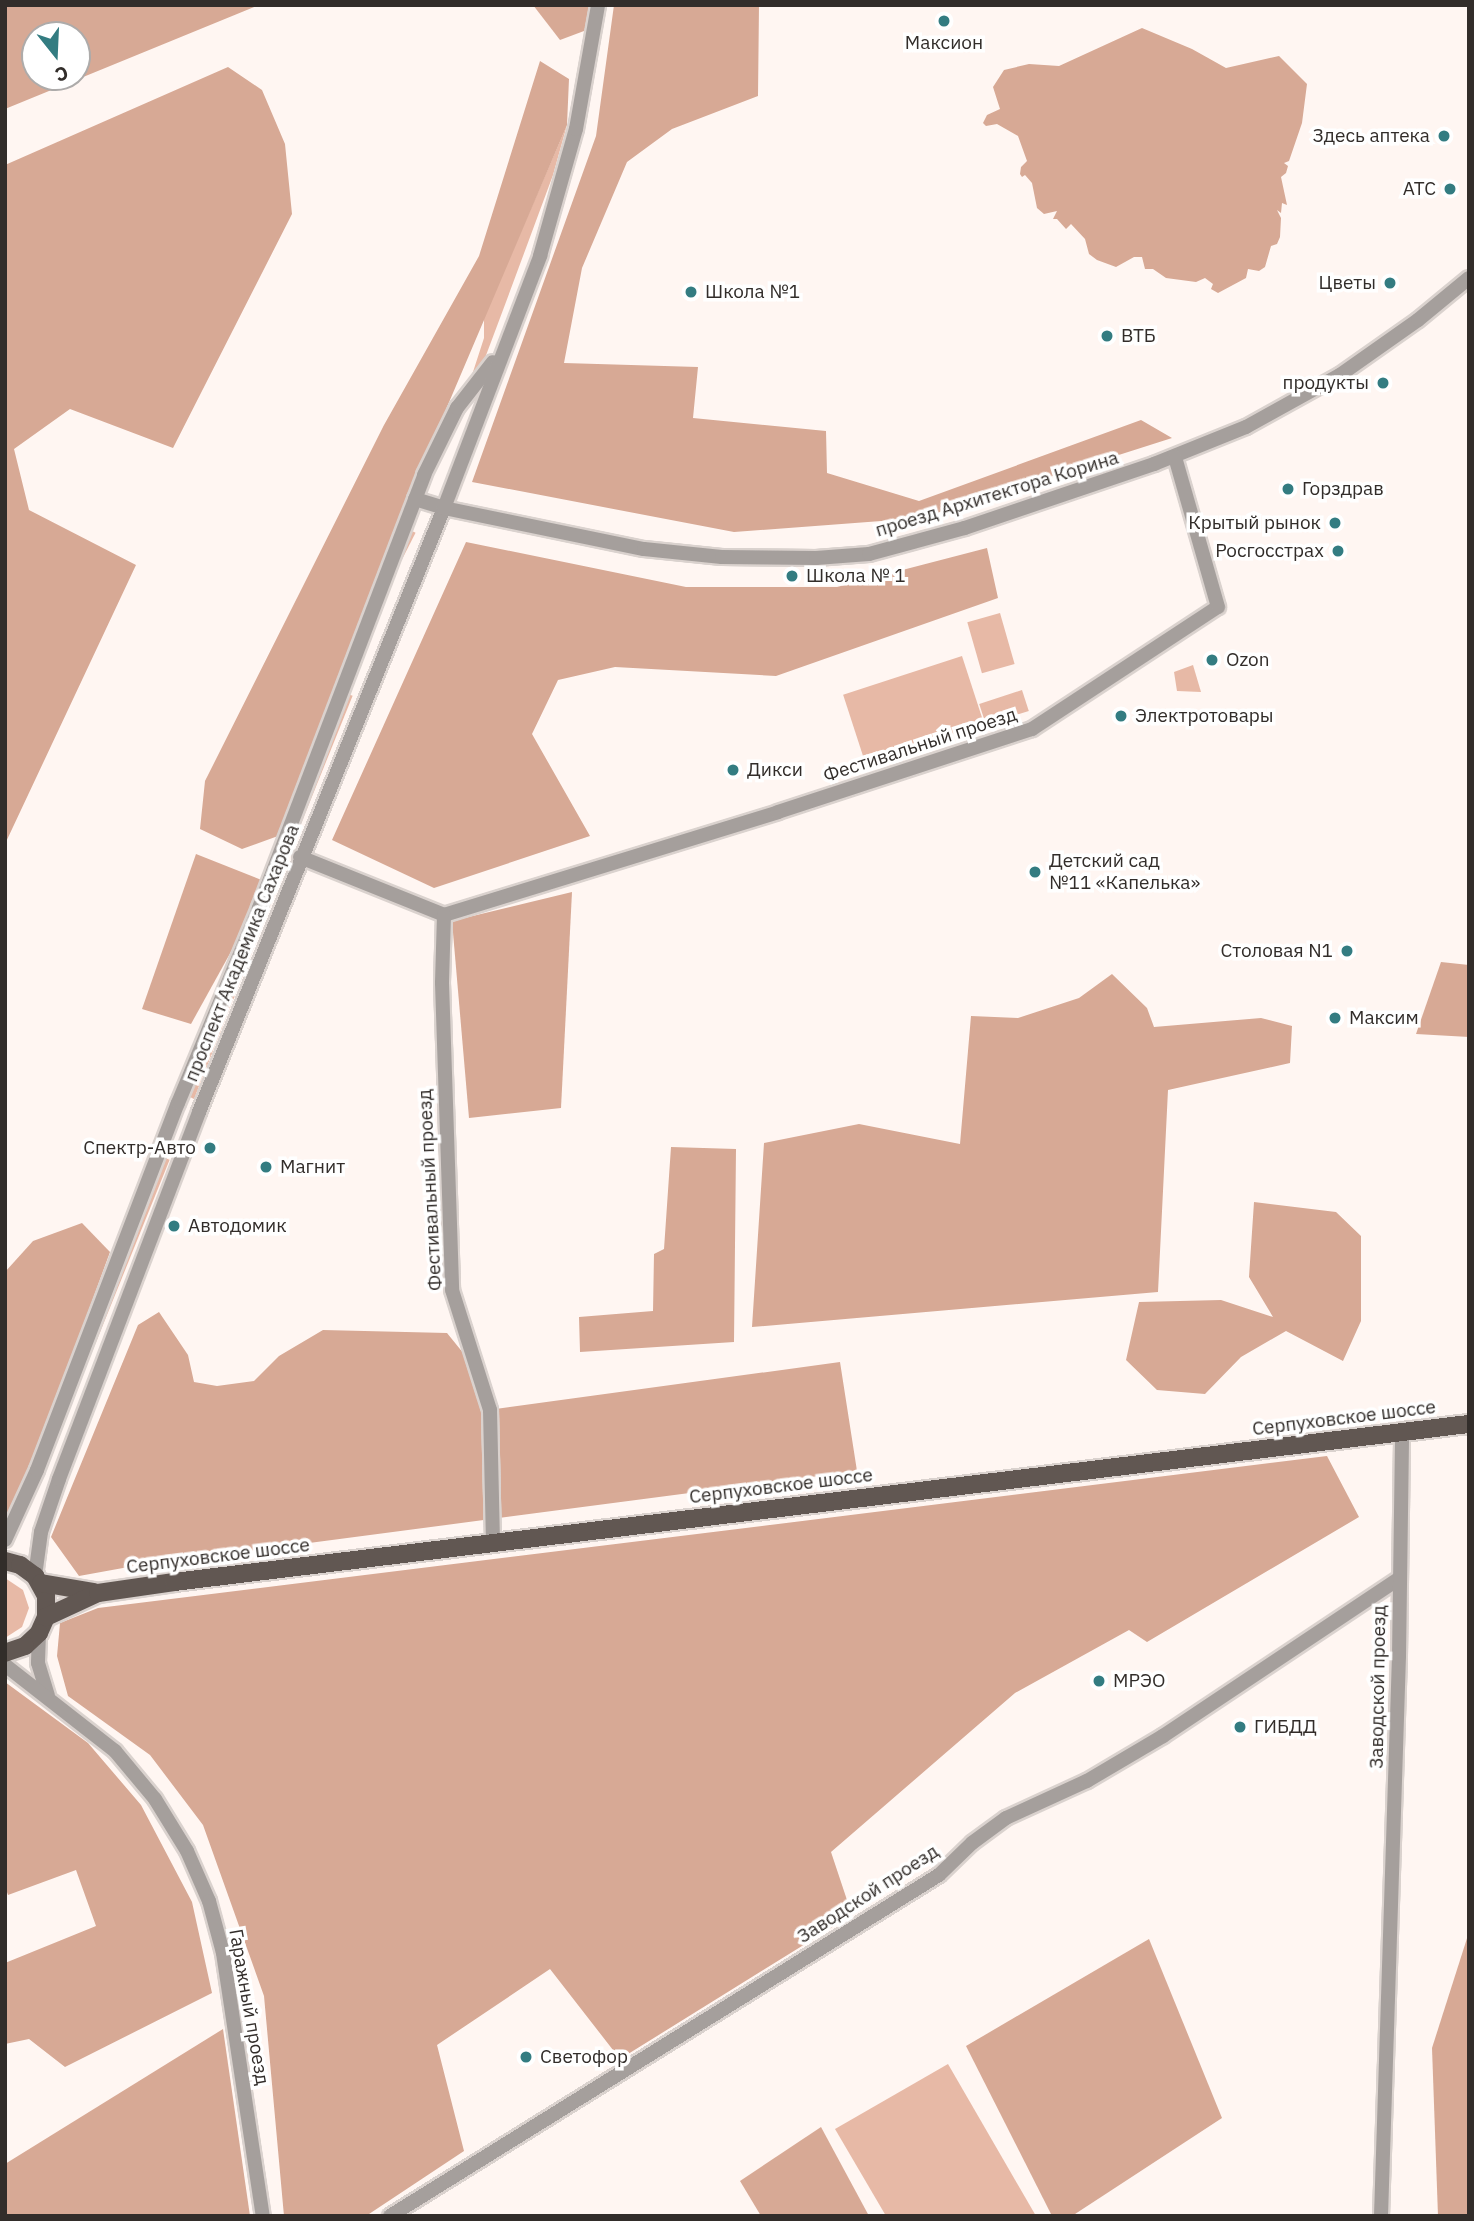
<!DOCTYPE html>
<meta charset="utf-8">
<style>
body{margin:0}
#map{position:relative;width:1474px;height:2221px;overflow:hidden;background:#fff6f2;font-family:"IBM Plex Sans",sans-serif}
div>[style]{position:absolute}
.green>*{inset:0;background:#e7b9a6;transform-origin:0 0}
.forest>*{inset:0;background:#d7a995}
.roads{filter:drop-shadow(2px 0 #dad2ce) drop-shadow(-2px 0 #dad2ce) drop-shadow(0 2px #dad2ce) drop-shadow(0 -2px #dad2ce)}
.minor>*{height:14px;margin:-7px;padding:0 7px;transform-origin:7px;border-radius:7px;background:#a59f9c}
.major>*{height:18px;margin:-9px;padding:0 9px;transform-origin:9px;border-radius:9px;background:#615752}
.dots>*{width:19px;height:19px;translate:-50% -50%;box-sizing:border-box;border:4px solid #fff;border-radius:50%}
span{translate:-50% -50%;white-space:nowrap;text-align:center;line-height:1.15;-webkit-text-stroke:7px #fff;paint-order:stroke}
.poi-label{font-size:19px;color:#322d2a}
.right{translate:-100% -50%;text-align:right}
.left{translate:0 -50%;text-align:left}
.street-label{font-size:19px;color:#322d2a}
.frame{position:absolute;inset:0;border:7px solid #322d2a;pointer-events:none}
.north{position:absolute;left:21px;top:21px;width:70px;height:70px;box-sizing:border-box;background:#fff;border:2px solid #adabaa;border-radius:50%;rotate:162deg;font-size:19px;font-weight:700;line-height:28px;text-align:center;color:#322d2a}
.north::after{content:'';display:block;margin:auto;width:24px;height:32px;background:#337c81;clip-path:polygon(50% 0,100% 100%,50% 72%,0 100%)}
</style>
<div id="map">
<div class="green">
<i style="clip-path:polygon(567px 125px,553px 175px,506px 302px,485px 358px,472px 375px,484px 338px,484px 317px)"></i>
<i style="left:412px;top:531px;width:4px;height:155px;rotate:27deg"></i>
<i style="left:1000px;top:613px;width:53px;height:34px;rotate:74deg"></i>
<i style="left:962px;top:656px;width:71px;height:125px;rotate:72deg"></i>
<i style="clip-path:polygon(1193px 665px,1201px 692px,1177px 691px,1174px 672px)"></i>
<i style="left:1022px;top:690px;width:22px;height:45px;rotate:72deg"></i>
<i style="left:348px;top:694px;width:5px;height:221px;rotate:22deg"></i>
<i style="clip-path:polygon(260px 918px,265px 920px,194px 1099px,190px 1097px)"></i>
<i style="left:165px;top:1158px;width:5px;height:327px;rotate:22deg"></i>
<i style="clip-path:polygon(5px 1578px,23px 1590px,29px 1608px,22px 1627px,5px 1638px)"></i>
<i style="clip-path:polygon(948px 2064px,1036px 2216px,886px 2216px,835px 2129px)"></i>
</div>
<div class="forest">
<i style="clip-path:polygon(evenodd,5px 5px,259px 5px,5px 109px,5px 5px,35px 35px,77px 35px,77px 77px,35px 77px,35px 35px)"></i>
<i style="clip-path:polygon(533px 5px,595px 5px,592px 28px,560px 40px)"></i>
<i style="clip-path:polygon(614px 5px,759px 5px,758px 96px,672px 129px,627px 162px,582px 268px,564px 363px,698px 367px,693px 418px,826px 431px,827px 473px,919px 501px,1141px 420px,1172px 438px,921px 518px,734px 532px,472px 482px,596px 136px)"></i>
<i style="clip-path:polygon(1142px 28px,1192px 49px,1226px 68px,1279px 56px,1307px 84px,1302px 123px,1289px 161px,1284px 163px,1288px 166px,1286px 173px,1281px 177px,1287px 205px,1282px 203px,1281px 213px,1277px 210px,1281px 218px,1280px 237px,1277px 244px,1271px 246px,1265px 267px,1259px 271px,1248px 269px,1246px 278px,1218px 293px,1211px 289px,1213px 284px,1205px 278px,1196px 282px,1166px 278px,1153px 269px,1145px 269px,1142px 257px,1134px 257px,1116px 267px,1097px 260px,1089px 254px,1085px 239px,1071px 224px,1066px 229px,1057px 219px,1053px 219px,1057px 211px,1044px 214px,1037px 208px,1032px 183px,1025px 175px,1022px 177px,1020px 174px,1021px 167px,1027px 161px,1018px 136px,997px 124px,986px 126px,983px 123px,987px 115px,1000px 109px,993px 87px,1004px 70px,1029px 64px,1059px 66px)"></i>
<i style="clip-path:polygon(540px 61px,569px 79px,567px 125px,447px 407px,278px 836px,242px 849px,200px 829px,205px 781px,384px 425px,479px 256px)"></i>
<i style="clip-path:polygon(228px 67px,262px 90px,285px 144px,292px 214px,173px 448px,70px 409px,14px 449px,29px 510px,136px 565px,5px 844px,5px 165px)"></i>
<i style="clip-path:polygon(466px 542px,686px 587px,837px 587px,987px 548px,998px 598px,776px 676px,615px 667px,558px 680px,532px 734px,590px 836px,434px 888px,332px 840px)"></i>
<i style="clip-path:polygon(196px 854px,269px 883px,191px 1024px,142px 1009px)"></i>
<i style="clip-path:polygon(572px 892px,561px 1108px,469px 1118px,452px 921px)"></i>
<i style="clip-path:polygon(1441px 962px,1469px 965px,1469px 1037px,1416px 1034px)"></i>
<i style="clip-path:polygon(1112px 974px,1147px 1008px,1154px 1027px,1261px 1018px,1292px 1026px,1290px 1063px,1168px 1090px,1158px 1292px,752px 1327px,764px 1143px,859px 1124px,960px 1144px,971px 1016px,1018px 1018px,1079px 998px)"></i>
<i style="clip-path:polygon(671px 1147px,736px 1149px,734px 1342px,580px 1352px,579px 1317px,653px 1311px,654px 1254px,664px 1249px)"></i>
<i style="clip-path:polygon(1254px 1202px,1336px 1212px,1361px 1236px,1361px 1321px,1343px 1361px,1286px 1331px,1241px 1357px,1205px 1394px,1157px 1390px,1126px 1360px,1139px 1302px,1221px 1300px,1273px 1317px,1249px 1277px)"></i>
<i style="clip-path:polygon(82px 1223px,110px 1252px,27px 1480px,5px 1526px,5px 1272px,33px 1241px)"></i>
<i style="clip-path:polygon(159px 1312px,188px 1355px,194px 1382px,217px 1386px,254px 1381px,279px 1356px,323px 1330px,447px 1333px,464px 1354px,481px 1411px,840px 1362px,857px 1471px,134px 1566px,79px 1576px,51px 1537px,138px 1325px)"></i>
<i style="clip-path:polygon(1327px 1456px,1359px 1517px,1147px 1642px,1129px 1630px,1015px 1693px,831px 1852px,852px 1915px,620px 2059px,550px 1969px,437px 2045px,464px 2151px,366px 2216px,284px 2216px,264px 1996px,203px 1825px,150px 1755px,68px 1696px,57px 1656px,60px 1623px,98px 1608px)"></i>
<i style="clip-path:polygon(5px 1682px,88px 1743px,141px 1805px,192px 1902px,212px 1993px,65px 2067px,29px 2039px,5px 2044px,5px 1963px,96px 1926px,76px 1870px,8px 1895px,5px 1886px)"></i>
<i style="clip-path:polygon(1469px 1932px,1469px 2216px,1438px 2216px,1432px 2048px)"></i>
<i style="clip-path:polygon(1149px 1939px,1222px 2118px,1072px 2216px,1052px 2216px,966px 2046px)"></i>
<i style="clip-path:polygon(223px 2029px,250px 2216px,5px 2216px,5px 2164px)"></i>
<i style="clip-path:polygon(821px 2127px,869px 2216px,761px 2216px,740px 2181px)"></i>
</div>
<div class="roads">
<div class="minor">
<i style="left:415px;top:499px;width:30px;rotate:17deg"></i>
<i style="left:444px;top:508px;width:204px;rotate:11.6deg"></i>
<i style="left:644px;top:549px;width:78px;rotate:5.9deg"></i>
<i style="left:722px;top:557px;width:94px;rotate:0.6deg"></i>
<i style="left:816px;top:558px;width:53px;rotate:-4.3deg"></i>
<i style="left:869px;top:554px;width:99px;rotate:-15.2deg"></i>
<i style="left:965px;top:528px;width:200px;rotate:-18.7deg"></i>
<i style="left:1154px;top:464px;width:99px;rotate:-21.9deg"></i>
<i style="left:1246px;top:427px;width:107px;rotate:-29deg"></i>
<i style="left:1340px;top:375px;width:95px;rotate:-35.2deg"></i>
<i style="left:1418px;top:320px;width:66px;rotate:-39.5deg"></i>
<i style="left:300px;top:857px;width:155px;rotate:21.9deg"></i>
<i style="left:444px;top:915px;width:350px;rotate:-17.1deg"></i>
<i style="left:778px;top:812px;width:267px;rotate:-18.1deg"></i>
<i style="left:1032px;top:729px;width:222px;rotate:-33.3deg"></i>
<i style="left:1218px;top:607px;width:156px;rotate:-106deg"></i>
<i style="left:444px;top:915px;width:68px;rotate:91.7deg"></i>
<i style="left:442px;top:983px;width:307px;rotate:88.1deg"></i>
<i style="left:452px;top:1290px;width:126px;rotate:72.4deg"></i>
<i style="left:490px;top:1410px;width:132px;rotate:88.7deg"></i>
<i style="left:5px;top:1540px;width:77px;rotate:-65.4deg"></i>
<i style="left:37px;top:1470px;width:393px;rotate:-69deg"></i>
<i style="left:178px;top:1103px;width:211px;rotate:-67.4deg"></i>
<i style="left:259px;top:908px;width:463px;rotate:-69.1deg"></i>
<i style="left:424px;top:475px;width:75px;rotate:-63.8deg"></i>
<i style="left:457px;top:408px;width:58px;rotate:-52deg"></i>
<i style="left:35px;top:1576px;width:44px;rotate:-82.2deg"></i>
<i style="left:41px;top:1532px;width:56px;rotate:-71.2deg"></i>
<i style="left:59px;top:1479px;width:393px;rotate:-69.1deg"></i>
<i style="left:199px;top:1112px;width:652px;rotate:-67.92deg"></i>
<i style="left:444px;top:508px;width:270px;rotate:-69.1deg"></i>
<i style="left:540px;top:256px;width:132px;rotate:-74.2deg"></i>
<i style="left:576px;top:129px;width:126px;rotate:-79.9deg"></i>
<i style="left:39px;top:1633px;width:30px;rotate:92deg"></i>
<i style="left:38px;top:1663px;width:34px;rotate:73deg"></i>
<i style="left:5px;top:1665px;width:140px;rotate:38deg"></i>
<i style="left:115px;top:1751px;width:62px;rotate:50.2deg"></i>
<i style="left:155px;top:1799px;width:61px;rotate:58.4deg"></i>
<i style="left:187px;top:1851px;width:55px;rotate:66.3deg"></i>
<i style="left:209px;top:1901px;width:54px;rotate:74.9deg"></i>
<i style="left:223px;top:1953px;width:266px;rotate:81.4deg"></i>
<i style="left:390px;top:2216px;width:646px;rotate:-31.85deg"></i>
<i style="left:939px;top:1875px;width:46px;rotate:-44.1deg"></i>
<i style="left:972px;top:1843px;width:42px;rotate:-36.3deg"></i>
<i style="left:1006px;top:1818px;width:89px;rotate:-24.6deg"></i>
<i style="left:1087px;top:1781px;width:88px;rotate:-30.6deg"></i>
<i style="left:1163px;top:1736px;width:283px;rotate:-33.7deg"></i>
<i style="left:1381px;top:2216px;width:560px;rotate:-88.16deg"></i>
<i style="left:1399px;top:1656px;width:224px;rotate:-89.2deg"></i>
</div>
<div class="major">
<i style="left:5px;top:1561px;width:16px;rotate:15deg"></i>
<i style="left:20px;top:1565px;width:19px;rotate:36deg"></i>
<i style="left:35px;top:1576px;width:23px;rotate:61deg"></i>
<i style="left:46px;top:1596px;width:21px;rotate:90deg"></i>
<i style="left:46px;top:1617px;width:17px;rotate:114deg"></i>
<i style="left:39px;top:1633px;width:19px;rotate:137deg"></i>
<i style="left:25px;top:1646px;width:21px;rotate:161deg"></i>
<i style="left:41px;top:1583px;width:54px;rotate:9.6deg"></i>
<i style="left:46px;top:1617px;width:57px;rotate:-24.8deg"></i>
<i style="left:98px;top:1593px;width:77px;rotate:-8.2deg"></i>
<i style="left:174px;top:1582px;width:1305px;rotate:-6.96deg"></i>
</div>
</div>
<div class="dots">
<i style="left:944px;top:21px;background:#337c81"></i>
<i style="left:1444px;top:136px;background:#337c81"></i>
<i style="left:1450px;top:189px;background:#337c81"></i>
<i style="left:1390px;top:283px;background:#337c81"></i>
<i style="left:691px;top:292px;background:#337c81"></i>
<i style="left:1107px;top:336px;background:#337c81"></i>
<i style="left:1383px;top:383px;background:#337c81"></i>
<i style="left:1288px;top:489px;background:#337c81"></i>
<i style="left:1335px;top:523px;background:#337c81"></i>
<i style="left:1338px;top:551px;background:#337c81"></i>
<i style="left:792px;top:576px;background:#337c81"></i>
<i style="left:1212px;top:660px;background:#337c81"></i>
<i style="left:1121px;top:716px;background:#337c81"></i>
<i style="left:733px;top:770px;background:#337c81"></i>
<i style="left:1035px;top:872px;background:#337c81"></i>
<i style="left:1347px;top:951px;background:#337c81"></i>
<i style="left:1335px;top:1018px;background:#337c81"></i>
<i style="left:210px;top:1148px;background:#337c81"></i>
<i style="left:266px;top:1167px;background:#337c81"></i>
<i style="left:174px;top:1226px;background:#337c81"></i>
<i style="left:1099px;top:1681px;background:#337c81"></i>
<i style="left:1240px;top:1727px;background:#337c81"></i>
<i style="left:526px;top:2057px;background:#337c81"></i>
</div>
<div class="poi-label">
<span style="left:944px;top:43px">Максион</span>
<span class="right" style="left:1430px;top:136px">Здесь аптека</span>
<span class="right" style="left:1436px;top:189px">АТС</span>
<span class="right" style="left:1376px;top:283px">Цветы</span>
<span class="left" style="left:705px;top:292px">Школа №1</span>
<span class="left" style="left:1121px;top:336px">ВТБ</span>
<span class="right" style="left:1369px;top:383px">продукты</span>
<span class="left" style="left:1302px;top:489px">Горздрав</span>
<span class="right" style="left:1321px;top:523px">Крытый рынок</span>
<span class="right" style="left:1324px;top:551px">Росгосстрах</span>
<span class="left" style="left:806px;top:576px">Школа № 1</span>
<span class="left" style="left:1226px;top:660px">Ozon</span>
<span class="left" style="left:1135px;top:716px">Электротовары</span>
<span class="left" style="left:747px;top:770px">Дикси</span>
<span class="left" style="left:1049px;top:872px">Детский сад<br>№11 «Капелька»</span>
<span class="right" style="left:1333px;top:951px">Столовая N1</span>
<span class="left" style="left:1349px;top:1018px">Максим</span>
<span class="right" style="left:196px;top:1148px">Спектр-Авто</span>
<span class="left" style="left:280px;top:1167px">Магнит</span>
<span class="left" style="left:188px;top:1226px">Автодомик</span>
<span class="left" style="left:1113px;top:1681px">МРЭО</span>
<span class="left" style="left:1254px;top:1727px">ГИБДД</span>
<span class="left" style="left:540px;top:2057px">Светофор</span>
</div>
<div class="street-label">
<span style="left:997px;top:494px;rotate:-17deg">проезд Архитектора Корина</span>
<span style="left:920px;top:745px;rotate:-18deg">Фестивальный проезд</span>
<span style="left:242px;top:953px;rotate:-68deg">проспект Академика Сахарова</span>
<span style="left:430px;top:1190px;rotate:-93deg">Фестивальный проезд</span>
<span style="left:1344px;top:1418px;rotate:-7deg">Серпуховское шоссе</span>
<span style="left:781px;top:1486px;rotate:-7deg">Серпуховское шоссе</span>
<span style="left:218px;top:1556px;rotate:-7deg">Серпуховское шоссе</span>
<span style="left:1378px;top:1687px;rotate:-89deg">Заводской проезд</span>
<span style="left:868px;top:1894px;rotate:-33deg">Заводской проезд</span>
<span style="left:249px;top:2007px;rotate:80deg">Гаражный проезд</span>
</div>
<div class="frame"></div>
<div class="north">С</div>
</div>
